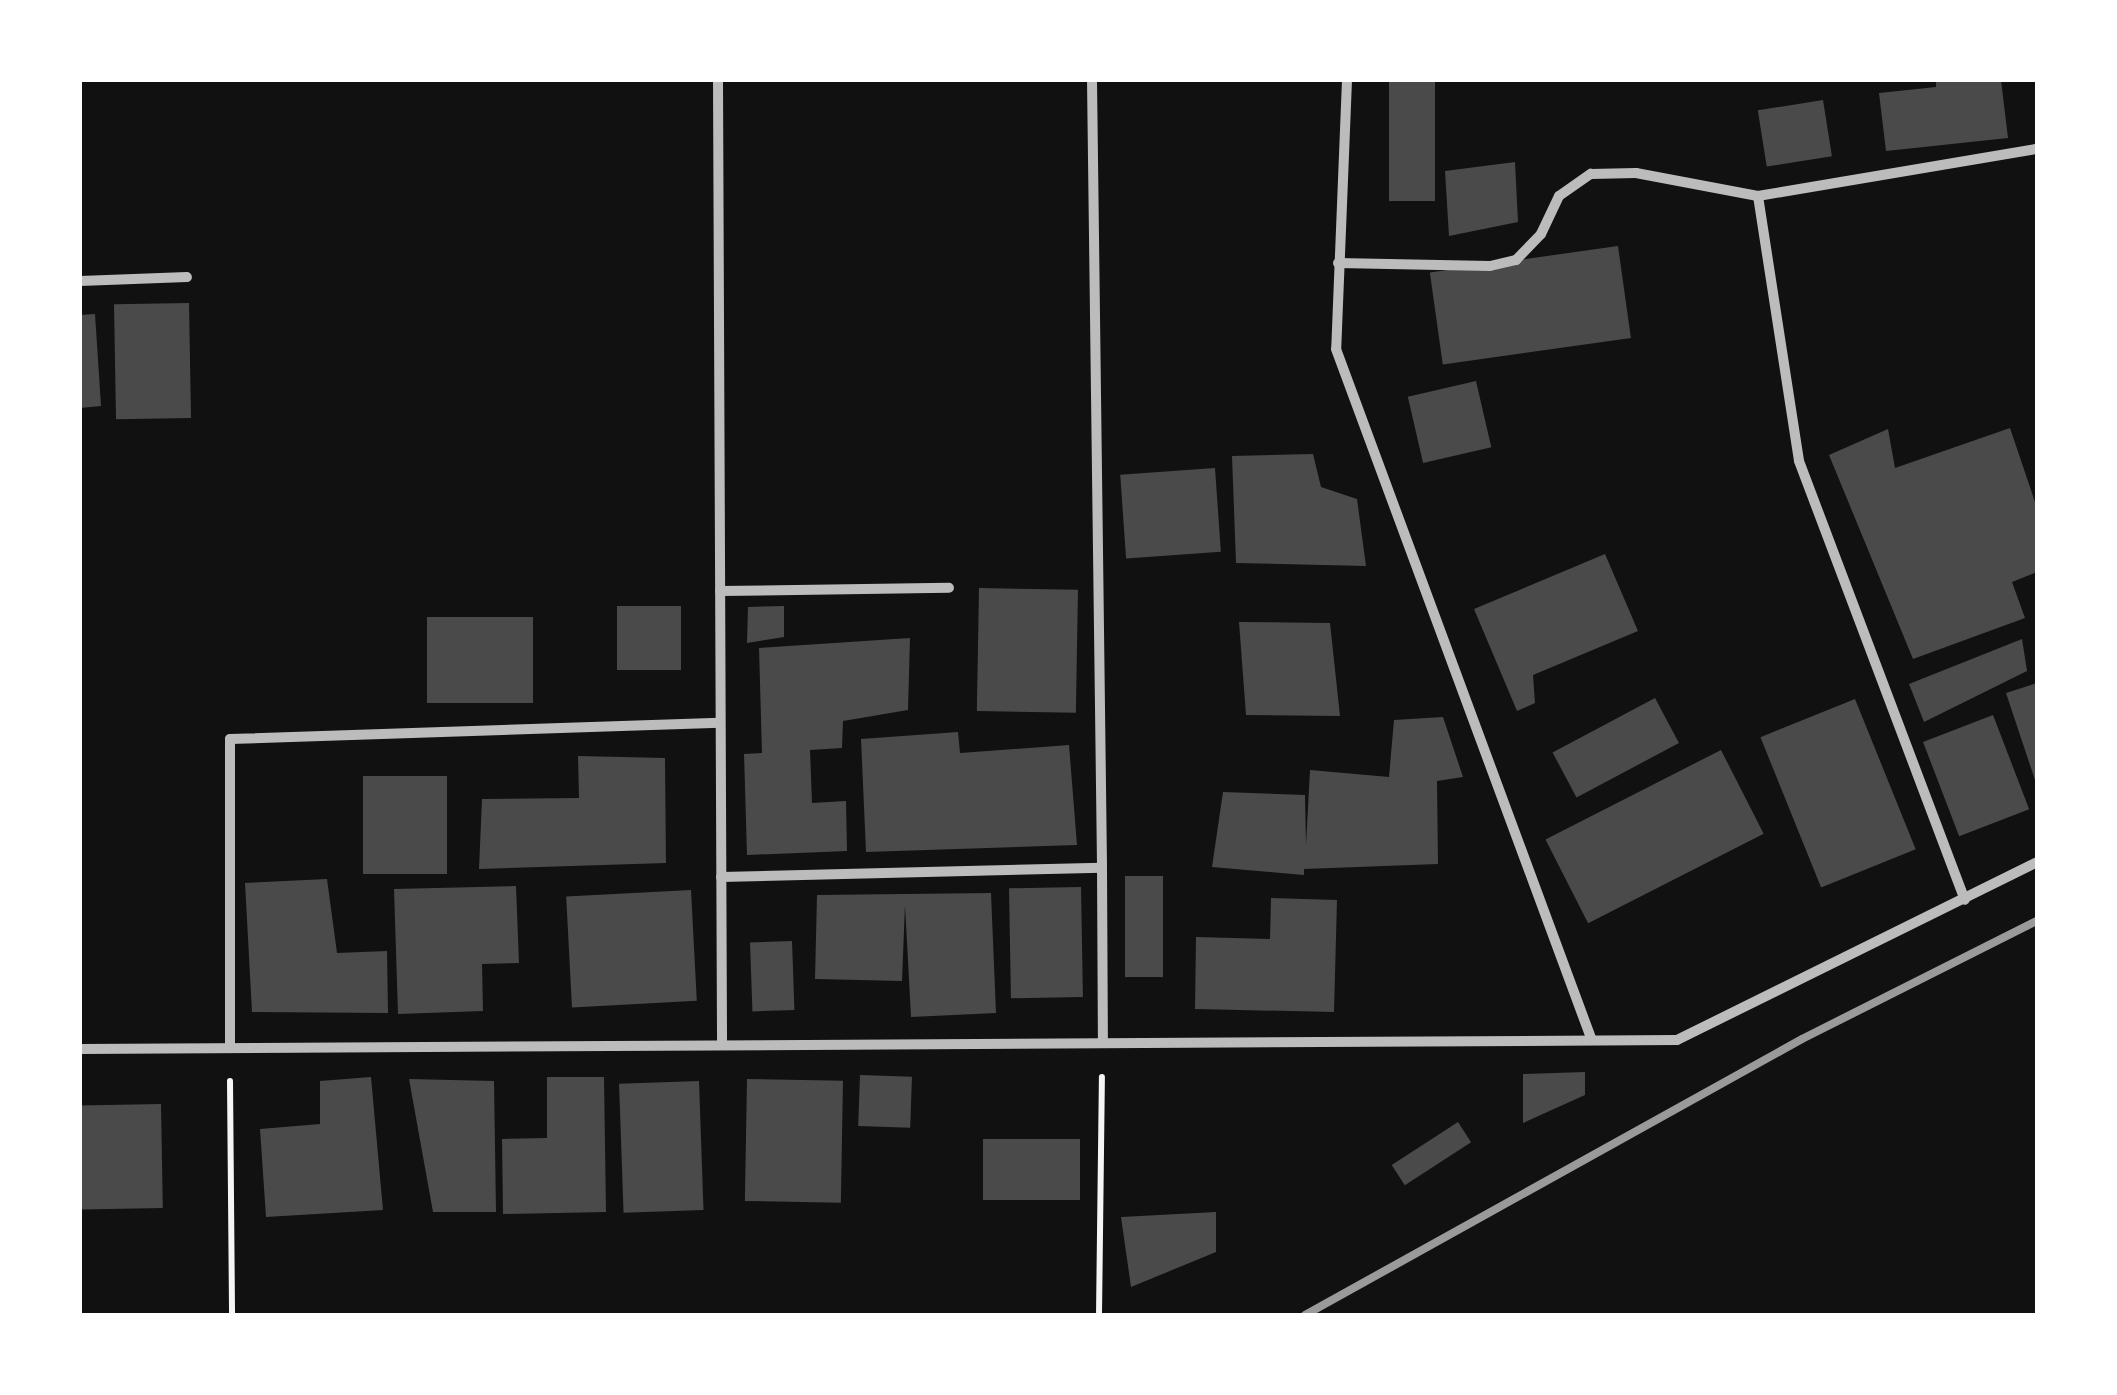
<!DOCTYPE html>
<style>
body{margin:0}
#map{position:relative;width:2117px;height:1395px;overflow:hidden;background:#111;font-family:"Fira Sans Condensed",sans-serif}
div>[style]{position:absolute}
.building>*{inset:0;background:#4a4a4a;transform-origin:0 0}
.path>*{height:6px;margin:-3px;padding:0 3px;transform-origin:3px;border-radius:3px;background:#f5f5f5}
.minor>*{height:10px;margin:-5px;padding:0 5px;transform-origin:5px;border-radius:5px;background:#bcbcbc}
.rail>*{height:8px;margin:-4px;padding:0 4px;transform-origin:4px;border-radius:4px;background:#9a9a9a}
span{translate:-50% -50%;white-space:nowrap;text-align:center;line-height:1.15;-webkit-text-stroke:8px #fff;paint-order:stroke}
.frame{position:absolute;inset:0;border:82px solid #fff;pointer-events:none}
</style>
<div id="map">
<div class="building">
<i style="left:1389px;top:80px;width:46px;height:121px"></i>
<i style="clip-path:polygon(1936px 80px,2001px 80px,2008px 138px,1886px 151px,1879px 93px,1936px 87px)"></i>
<i style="left:1823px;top:100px;width:57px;height:66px;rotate:81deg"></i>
<i style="clip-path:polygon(1515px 162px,1518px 222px,1449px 236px,1445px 171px)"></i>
<i style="left:1618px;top:246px;width:93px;height:190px;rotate:82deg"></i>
<i style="left:189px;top:303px;width:115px;height:75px;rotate:89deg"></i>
<i style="clip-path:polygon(95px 314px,101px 406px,80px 408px,80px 315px)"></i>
<i style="left:1476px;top:381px;width:68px;height:70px;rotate:77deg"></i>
<i style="clip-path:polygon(2010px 428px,2037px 508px,2037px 572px,2012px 582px,2025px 618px,1913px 659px,1829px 455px,1888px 429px,1895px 468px)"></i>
<i style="clip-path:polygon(1313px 454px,1321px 487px,1357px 499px,1366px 566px,1236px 563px,1232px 456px)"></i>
<i style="left:1215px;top:468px;width:84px;height:95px;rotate:86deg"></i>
<i style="clip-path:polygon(1605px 554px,1638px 631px,1533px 675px,1535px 703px,1517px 711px,1474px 609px)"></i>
<i style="left:979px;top:588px;width:99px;height:123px;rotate:1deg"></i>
<i style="left:681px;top:606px;width:64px;height:64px;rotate:90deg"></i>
<i style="clip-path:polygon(784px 606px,784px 637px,747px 643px,748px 607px)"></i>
<i style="left:427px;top:617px;width:106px;height:86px"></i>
<i style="clip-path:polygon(1239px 622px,1330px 623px,1340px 716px,1246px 715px)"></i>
<i style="clip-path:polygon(910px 638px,908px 710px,843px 721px,842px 748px,810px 750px,812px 803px,846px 801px,847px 851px,747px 855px,744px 754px,762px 753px,759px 648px)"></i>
<i style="clip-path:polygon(2022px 639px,2027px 671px,1924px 722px,1909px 684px)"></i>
<i style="clip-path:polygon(2037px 683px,2037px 783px,2036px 783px,2006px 693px)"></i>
<i style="left:1655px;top:698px;width:51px;height:116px;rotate:62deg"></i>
<i style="left:1855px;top:699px;width:162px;height:102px;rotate:68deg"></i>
<i style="left:1993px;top:715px;width:101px;height:75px;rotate:69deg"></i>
<i style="clip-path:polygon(1443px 717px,1463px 777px,1437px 781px,1438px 864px,1304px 869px,1304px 875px,1212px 867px,1223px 792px,1305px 795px,1306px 845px,1310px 770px,1389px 777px,1394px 720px)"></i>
<i style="clip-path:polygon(958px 732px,960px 753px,1069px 745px,1077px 845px,866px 852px,861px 739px)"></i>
<i style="left:1721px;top:750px;width:94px;height:197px;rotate:63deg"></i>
<i style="clip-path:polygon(578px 756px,665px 758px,666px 863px,479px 869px,482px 799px,579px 798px)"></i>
<i style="left:363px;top:776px;width:84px;height:98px"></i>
<i style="left:1163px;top:876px;width:101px;height:38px;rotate:90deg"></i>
<i style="clip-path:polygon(327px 879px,337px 953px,387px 951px,388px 1013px,252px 1012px,245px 883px)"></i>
<i style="clip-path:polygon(516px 886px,519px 963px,482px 964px,483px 1011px,398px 1014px,394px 889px)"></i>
<i style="left:1081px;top:887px;width:110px;height:72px;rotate:89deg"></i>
<i style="left:691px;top:890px;width:111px;height:125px;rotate:87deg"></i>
<i style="clip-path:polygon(991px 893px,996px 1013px,911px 1017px,905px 905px,902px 981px,815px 979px,817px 895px)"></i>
<i style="clip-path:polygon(1271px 898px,1337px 900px,1334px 1012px,1195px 1009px,1196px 937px,1270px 939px)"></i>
<i style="left:792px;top:941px;width:69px;height:42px;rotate:88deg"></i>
<i style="clip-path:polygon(1585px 1072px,1585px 1095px,1523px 1123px,1523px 1074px)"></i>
<i style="left:860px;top:1075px;width:52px;height:51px;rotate:2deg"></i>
<i style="clip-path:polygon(371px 1077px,383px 1210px,266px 1217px,260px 1129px,320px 1124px,320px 1081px)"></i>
<i style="clip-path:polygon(547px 1077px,604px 1077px,606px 1212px,503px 1214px,502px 1139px,547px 1138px)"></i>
<i style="clip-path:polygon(409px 1079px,494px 1081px,496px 1212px,433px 1212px)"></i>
<i style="left:747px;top:1079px;width:96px;height:122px;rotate:1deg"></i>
<i style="left:699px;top:1081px;width:129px;height:80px;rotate:88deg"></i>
<i style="left:161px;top:1104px;width:104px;height:81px;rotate:89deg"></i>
<i style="left:1458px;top:1122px;width:24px;height:79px;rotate:57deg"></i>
<i style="left:983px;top:1139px;width:97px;height:61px"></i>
<i style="clip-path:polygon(1216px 1212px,1216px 1252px,1131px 1287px,1121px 1217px)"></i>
</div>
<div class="path">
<i style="left:230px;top:1081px;width:234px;rotate:89.5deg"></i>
<i style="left:1099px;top:1315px;width:238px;rotate:-89.3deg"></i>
</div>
<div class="minor">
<i style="left:718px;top:80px;width:963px;rotate:89.76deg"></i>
<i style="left:1092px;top:80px;width:788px;rotate:89.27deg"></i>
<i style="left:1347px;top:80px;width:269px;rotate:92.3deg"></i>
<i style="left:1336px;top:349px;width:735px;rotate:69.69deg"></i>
<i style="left:1758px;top:196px;width:268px;rotate:81.2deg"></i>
<i style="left:1799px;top:461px;width:469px;rotate:69.3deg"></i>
<i style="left:1338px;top:263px;width:152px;rotate:1.1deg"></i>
<i style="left:1490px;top:266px;width:27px;rotate:-13deg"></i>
<i style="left:1516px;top:260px;width:36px;rotate:-46deg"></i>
<i style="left:1541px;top:234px;width:42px;rotate:-64.7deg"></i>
<i style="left:1559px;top:196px;width:39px;rotate:-35deg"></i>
<i style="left:1591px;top:174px;width:45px;rotate:-1.3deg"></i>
<i style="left:1636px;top:173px;width:124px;rotate:10.7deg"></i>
<i style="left:1758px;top:196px;width:283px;rotate:-9.6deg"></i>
<i style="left:80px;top:281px;width:107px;rotate:-2.1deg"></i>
<i style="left:720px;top:591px;width:229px;rotate:-0.8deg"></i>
<i style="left:721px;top:877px;width:381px;rotate:-1.4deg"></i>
<i style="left:1102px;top:868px;width:172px;rotate:89.7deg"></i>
<i style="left:230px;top:1048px;width:309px;rotate:-90deg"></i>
<i style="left:230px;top:739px;width:490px;rotate:-1.9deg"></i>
<i style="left:80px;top:1049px;width:1597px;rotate:-0.32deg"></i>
<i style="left:1677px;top:1040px;width:402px;rotate:-26.3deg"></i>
</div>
<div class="rail">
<i style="left:1305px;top:1315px;width:568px;rotate:-29.04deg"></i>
<i style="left:1802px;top:1039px;width:263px;rotate:-26.7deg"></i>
</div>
<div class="frame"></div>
</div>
